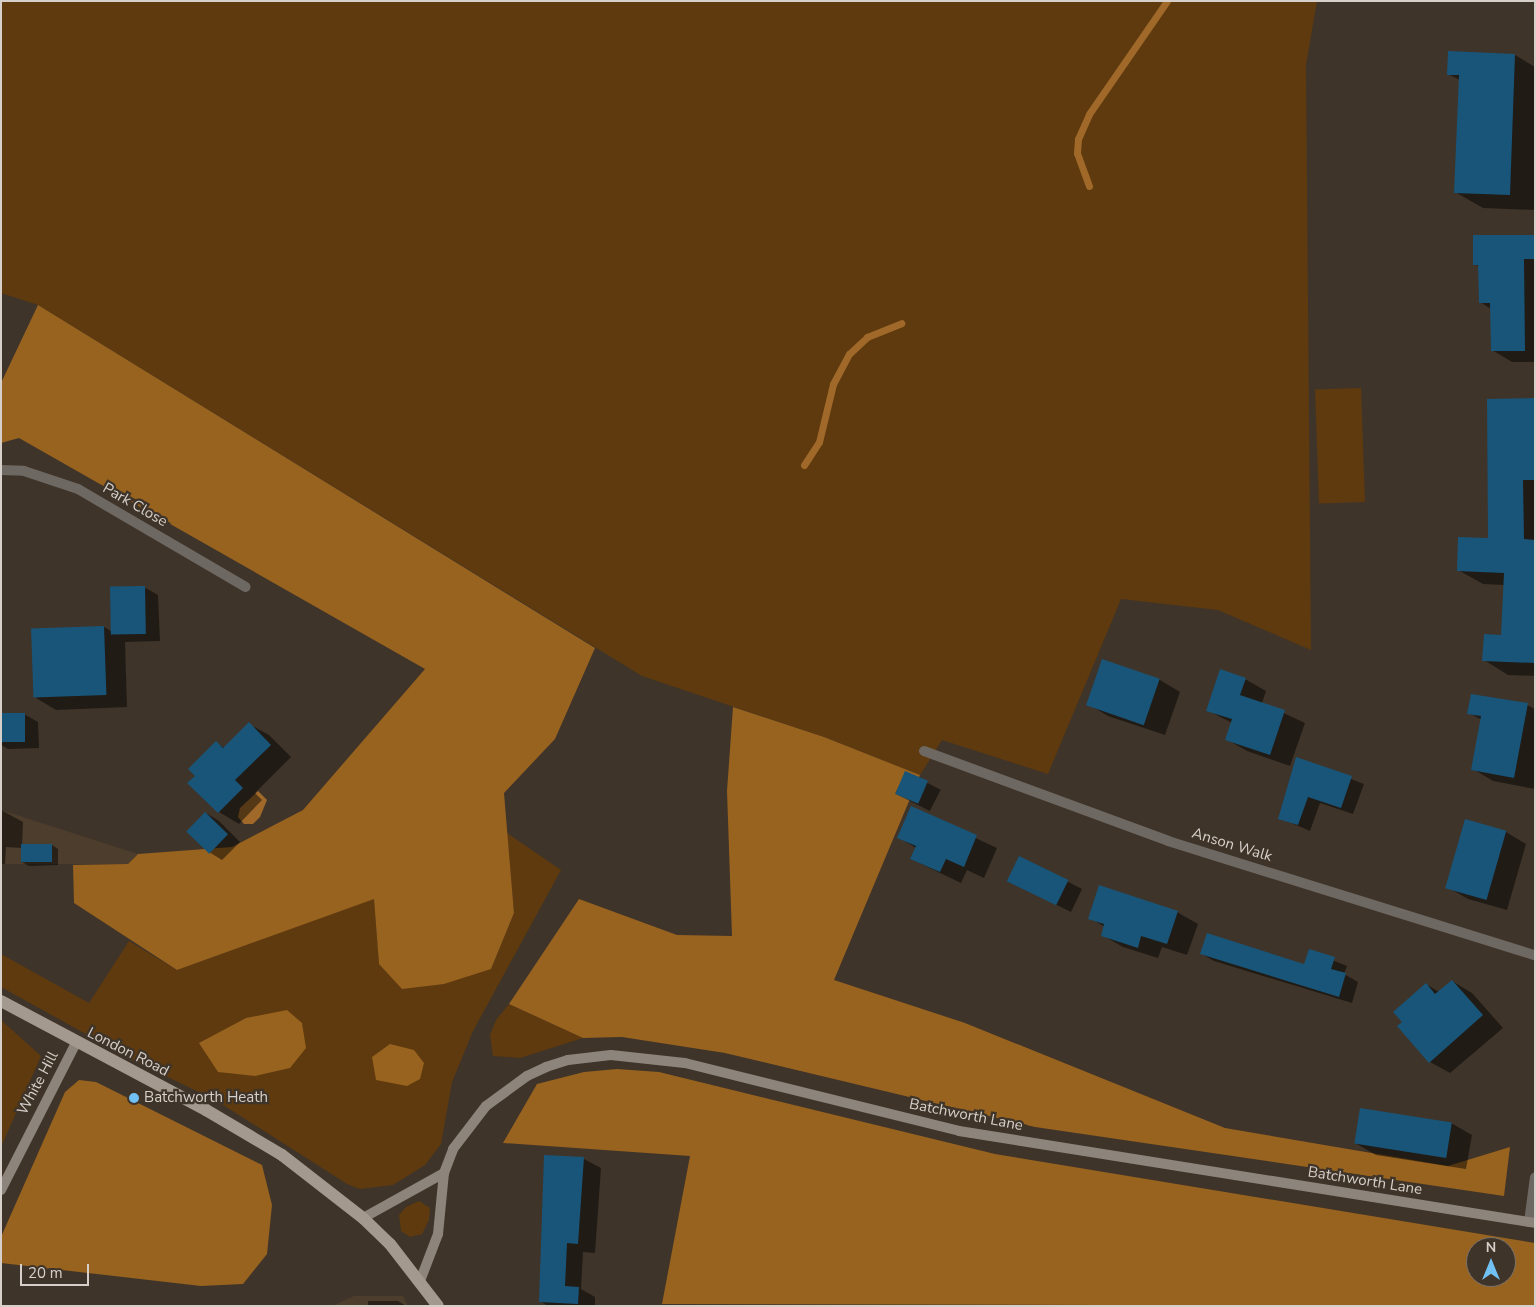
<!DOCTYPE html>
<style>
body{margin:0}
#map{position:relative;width:1536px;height:1307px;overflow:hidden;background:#3f3429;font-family:"Nunito Sans",sans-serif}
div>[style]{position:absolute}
.built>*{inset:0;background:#4d3d2d}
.green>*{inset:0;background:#5e3a0e;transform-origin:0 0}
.forest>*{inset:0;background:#98621f}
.water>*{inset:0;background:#a06929}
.shadow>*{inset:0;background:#0007;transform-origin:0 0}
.stream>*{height:7px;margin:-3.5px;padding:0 3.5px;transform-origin:3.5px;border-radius:3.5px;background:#a06929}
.building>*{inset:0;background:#185579;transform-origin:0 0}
.street>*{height:10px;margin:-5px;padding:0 5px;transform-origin:5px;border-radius:5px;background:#6e6863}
.secondary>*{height:10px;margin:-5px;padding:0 5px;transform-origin:5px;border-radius:5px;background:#8d847c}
.primary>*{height:12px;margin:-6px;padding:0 6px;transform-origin:6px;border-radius:6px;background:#a4998e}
.dots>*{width:14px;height:14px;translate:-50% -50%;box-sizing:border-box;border:2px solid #3f3429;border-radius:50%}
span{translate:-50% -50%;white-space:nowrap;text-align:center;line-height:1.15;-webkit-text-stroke:4.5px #3f3429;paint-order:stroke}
.street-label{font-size:15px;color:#d7d0ca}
.poi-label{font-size:15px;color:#d7d0ca}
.left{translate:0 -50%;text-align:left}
.frame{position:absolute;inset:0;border:2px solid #d7d0ca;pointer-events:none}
.north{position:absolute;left:1466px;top:1237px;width:50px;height:50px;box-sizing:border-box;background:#3f3429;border:1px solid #7c7269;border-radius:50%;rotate:0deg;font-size:14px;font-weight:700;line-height:20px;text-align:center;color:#d7d0ca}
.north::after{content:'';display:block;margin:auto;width:18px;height:22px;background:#72c1f5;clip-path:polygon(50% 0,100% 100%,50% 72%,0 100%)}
.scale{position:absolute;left:20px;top:1264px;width:69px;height:22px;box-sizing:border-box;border:2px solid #d7d0ca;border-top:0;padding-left:6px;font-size:15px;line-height:18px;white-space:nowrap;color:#d7d0ca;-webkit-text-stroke:4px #3f3429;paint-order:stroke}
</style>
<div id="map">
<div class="built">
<i style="clip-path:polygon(1px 810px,138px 854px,128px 864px,1px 864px)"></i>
<i style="clip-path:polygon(354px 1296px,403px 1296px,408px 1306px,332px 1306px)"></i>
</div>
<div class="green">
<i style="clip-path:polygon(1px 1px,1317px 1px,1306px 65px,1311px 650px,1218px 610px,1121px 599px,1048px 774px,942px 740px,920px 775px,824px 737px,642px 676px,38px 305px,1px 293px)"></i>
<i style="left:1361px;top:388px;width:114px;height:46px;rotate:88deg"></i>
<i style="clip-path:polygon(507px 833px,561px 870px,473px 1031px,452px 1082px,441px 1144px,425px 1165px,393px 1185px,360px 1189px,347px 1184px,217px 1101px,133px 1060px,1px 987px,1px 954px,89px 1003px,129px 941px,177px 970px,374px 898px,379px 964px,491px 969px,514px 913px)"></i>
<i style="clip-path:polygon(509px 1004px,583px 1038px,520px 1058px,493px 1056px,490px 1035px,496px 1020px)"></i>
<i style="clip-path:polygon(1px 1020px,41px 1056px,1px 1147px)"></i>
<i style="clip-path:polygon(419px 1201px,430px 1208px,429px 1220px,422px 1234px,410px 1237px,401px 1231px,399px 1215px,406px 1207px)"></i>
</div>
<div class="forest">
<i style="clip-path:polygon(38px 305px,595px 648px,555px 739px,504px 793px,514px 913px,491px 969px,444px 984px,402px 989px,379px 964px,374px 899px,177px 970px,74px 903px,73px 865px,128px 864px,138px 854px,232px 847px,303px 810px,425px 669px,19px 438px,1px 443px,1px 383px)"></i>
<i style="clip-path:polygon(733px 707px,824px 737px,920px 775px,834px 980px,965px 1023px,1225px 1128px,1448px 1166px,1510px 1147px,1504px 1196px,1035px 1127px,725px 1053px,622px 1037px,583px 1038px,509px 1004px,579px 899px,677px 935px,732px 936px,727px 791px)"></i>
<i style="clip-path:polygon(287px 1010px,302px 1023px,306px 1048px,290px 1068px,255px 1076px,218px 1072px,199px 1043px,246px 1018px)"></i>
<i style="clip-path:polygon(390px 1044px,414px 1050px,424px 1063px,420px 1079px,407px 1086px,376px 1080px,372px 1057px)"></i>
<i style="clip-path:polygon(evenodd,617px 1069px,659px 1072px,995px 1154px,1535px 1243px,1535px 1306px,662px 1304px,690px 1156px,503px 1143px,537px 1084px,584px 1072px,617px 1069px,1476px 1247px,1506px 1247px,1506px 1277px,1476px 1277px,1476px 1247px)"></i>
<i style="clip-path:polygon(79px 1080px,96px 1082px,262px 1165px,272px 1205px,267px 1254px,243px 1284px,201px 1286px,1px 1263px,1px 1237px,65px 1092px)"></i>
</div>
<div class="water">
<i style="clip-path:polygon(258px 791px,267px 800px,260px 817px,253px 824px,244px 824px,238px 817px,240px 808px)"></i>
</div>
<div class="shadow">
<i style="clip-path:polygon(1515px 55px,1535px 67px,1535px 210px,1483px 208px,1455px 192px,1460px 80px,1448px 74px)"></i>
<i style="clip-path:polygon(1535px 236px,1535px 362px,1512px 362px,1492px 350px,1491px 309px,1480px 302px,1479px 267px,1475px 264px)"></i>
<i style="clip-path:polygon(1535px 400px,1535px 676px,1508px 675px,1484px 660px,1502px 637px,1504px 585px,1483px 584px,1458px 570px,1490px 539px)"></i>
<i style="clip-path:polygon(144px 587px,158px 595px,160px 641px,125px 642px,127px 707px,56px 710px,36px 698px,104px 627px,113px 632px)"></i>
<i style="clip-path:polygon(1103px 660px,1160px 680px,1180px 692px,1165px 735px,1108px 716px,1088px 704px)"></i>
<i style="clip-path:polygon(1245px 679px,1266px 691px,1262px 703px,1305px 723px,1290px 766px,1247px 751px,1226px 739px,1232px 723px,1207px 710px)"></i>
<i style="clip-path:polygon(1527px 705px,1535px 709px,1535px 789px,1493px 781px,1473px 769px,1482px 720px,1469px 713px)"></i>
<i style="clip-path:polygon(24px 714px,38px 722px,39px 748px,8px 749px,1px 745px,1px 715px)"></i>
<i style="clip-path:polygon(249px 724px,269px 735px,291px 757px,255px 793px,262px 800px,239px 824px,219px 812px,196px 776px,216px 743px,225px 748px)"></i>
<i style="clip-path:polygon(1297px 758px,1364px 784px,1353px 814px,1320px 803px,1310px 831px,1280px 818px)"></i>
<i style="left:906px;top:772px;width:39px;height:24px;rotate:27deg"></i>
<i style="clip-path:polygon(911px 808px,997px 848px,984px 878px,967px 870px,961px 883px,911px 859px,916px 848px,898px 837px)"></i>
<i style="clip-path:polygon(1px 810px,23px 822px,22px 846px,52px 845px,58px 849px,58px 865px,29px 866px,22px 862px,22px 848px,6px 847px,5px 864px,1px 864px)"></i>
<i style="clip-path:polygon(206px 813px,219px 821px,240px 842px,222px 860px,209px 852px)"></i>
<i style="clip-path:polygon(1506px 832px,1526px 844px,1507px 910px,1468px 899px,1447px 887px)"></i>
<i style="clip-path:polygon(1020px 857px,1082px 889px,1071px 912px,1022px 888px)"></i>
<i style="clip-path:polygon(1177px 912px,1198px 924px,1187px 955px,1162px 947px,1158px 958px,1123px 947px,1102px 935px,1105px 927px,1090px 918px)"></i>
<i style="clip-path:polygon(1310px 951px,1347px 966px,1344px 974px,1358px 982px,1352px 1003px,1214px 961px,1202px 954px,1305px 966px)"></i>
<i style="clip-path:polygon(1452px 981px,1472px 993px,1503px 1028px,1450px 1073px,1430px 1062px,1426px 984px,1439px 992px)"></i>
<i style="clip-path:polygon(1451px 1123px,1472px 1135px,1466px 1169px,1376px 1155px,1355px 1143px)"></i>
<i style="clip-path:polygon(545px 1156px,584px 1159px,601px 1168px,595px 1253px,583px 1252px,581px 1289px,595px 1297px,595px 1306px,548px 1306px,540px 1301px)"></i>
<i style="clip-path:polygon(368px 1301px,398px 1301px,406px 1306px,368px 1306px)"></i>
</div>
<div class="stream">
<i style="left:1089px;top:186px;width:35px;rotate:-110deg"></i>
<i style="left:1077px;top:153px;width:14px;rotate:-86deg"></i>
<i style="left:1078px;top:139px;width:27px;rotate:-66deg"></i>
<i style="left:1089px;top:114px;width:137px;rotate:-55.4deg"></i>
<i style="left:804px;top:465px;width:27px;rotate:-57deg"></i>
<i style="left:819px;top:442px;width:60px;rotate:-76.4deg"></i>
<i style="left:833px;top:384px;width:34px;rotate:-62deg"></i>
<i style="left:849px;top:354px;width:25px;rotate:-43deg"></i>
<i style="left:867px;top:337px;width:37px;rotate:-22deg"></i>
</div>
<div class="building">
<i style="clip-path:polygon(1448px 51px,1515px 54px,1510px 195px,1454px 193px,1459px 75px,1447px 75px)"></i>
<i style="clip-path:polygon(1473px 235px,1535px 235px,1535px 259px,1524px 259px,1525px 351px,1491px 351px,1490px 303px,1479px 303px,1478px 265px,1473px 265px)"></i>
<i style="clip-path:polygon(1535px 398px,1534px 480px,1523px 480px,1524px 539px,1535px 540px,1535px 663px,1482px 661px,1484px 634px,1501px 635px,1504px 573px,1457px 571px,1458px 537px,1488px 538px,1487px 399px)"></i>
<i style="left:145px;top:586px;width:48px;height:35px;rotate:89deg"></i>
<i style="left:104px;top:626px;width:69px;height:73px;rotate:88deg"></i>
<i style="left:1102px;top:659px;width:61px;height:49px;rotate:19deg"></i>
<i style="clip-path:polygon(1220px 669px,1246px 678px,1240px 695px,1285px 710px,1270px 755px,1225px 740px,1232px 719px,1206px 711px)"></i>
<i style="clip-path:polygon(1471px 694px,1528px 703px,1514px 778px,1471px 770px,1481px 716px,1467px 714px)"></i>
<i style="left:1px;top:713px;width:24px;height:29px"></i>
<i style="clip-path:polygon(249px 722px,271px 745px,235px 780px,243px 788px,218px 813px,187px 783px,195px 776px,188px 769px,216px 741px,223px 748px)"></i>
<i style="clip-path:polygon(1296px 757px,1352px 776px,1341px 808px,1308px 797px,1298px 825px,1278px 819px)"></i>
<i style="left:905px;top:771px;width:25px;height:25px;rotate:23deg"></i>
<i style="clip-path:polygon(911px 806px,977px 835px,964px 867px,946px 859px,940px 872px,910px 859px,916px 846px,897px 838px)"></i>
<i style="left:205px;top:812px;width:32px;height:27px;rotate:44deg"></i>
<i style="left:1465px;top:819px;width:43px;height:72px;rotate:16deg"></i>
<i style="left:52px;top:844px;width:18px;height:31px;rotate:90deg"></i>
<i style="left:1019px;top:856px;width:55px;height:28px;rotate:26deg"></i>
<i style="clip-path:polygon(1099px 885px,1178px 911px,1167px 944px,1141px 936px,1138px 948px,1101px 936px,1104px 924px,1088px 919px)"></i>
<i style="clip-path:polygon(1207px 933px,1304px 964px,1309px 949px,1335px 957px,1331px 969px,1346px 973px,1339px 997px,1200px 954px)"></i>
<i style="clip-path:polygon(1452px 980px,1483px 1015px,1429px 1063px,1397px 1026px,1402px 1022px,1393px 1012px,1426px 983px,1435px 994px)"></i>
<i style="left:1360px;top:1108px;width:93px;height:36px;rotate:9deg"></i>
<i style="clip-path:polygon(544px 1155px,584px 1157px,578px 1244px,567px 1243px,565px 1286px,579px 1287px,578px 1304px,539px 1302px)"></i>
</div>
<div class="street">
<i style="left:1px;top:470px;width:23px;rotate:2deg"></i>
<i style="left:24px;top:471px;width:57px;rotate:18.4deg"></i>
<i style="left:78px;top:489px;width:194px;rotate:30.3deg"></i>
<i style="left:924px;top:751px;width:260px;rotate:20.2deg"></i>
<i style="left:1168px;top:841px;width:384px;rotate:17.3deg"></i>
<i style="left:1529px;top:1222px;width:45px;rotate:-82.4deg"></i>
</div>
<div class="secondary">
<i style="left:1px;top:1190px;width:165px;rotate:-63deg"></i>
<i style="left:363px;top:1218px;width:93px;rotate:-29.1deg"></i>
<i style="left:420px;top:1281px;width:50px;rotate:-69deg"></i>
<i style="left:438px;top:1234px;width:61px;rotate:-84.4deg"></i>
<i style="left:444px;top:1173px;width:26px;rotate:-69deg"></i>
<i style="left:453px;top:1149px;width:54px;rotate:-52.5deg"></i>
<i style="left:486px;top:1106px;width:51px;rotate:-36.2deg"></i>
<i style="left:527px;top:1076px;width:21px;rotate:-25deg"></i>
<i style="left:546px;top:1067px;width:23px;rotate:-18deg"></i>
<i style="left:568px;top:1060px;width:43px;rotate:-6.6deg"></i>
<i style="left:611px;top:1055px;width:74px;rotate:6.2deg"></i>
<i style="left:685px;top:1063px;width:282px;rotate:13.9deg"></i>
<i style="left:959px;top:1131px;width:583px;rotate:9.07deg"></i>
</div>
<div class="primary">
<i style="left:1px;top:1001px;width:232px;rotate:28deg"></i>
<i style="left:206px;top:1110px;width:88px;rotate:30.6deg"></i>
<i style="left:282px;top:1155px;width:103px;rotate:37.9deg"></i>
<i style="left:363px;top:1218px;width:37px;rotate:44deg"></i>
<i style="left:390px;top:1244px;width:78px;rotate:52.3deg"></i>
</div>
<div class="dots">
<i style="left:134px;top:1098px;background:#72c1f5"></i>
</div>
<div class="street-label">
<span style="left:135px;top:505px;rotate:30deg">Park Close</span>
<span style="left:1232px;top:845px;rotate:17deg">Anson Walk</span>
<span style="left:128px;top:1052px;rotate:27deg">London Road</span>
<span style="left:38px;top:1083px;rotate:-62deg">White Hill</span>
<span style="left:966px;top:1115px;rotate:11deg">Batchworth Lane</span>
<span style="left:1365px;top:1181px;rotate:9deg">Batchworth Lane</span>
</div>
<div class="poi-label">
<span class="left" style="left:144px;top:1098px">Batchworth Heath</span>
</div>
<div class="frame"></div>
<div class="north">N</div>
<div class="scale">20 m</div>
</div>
